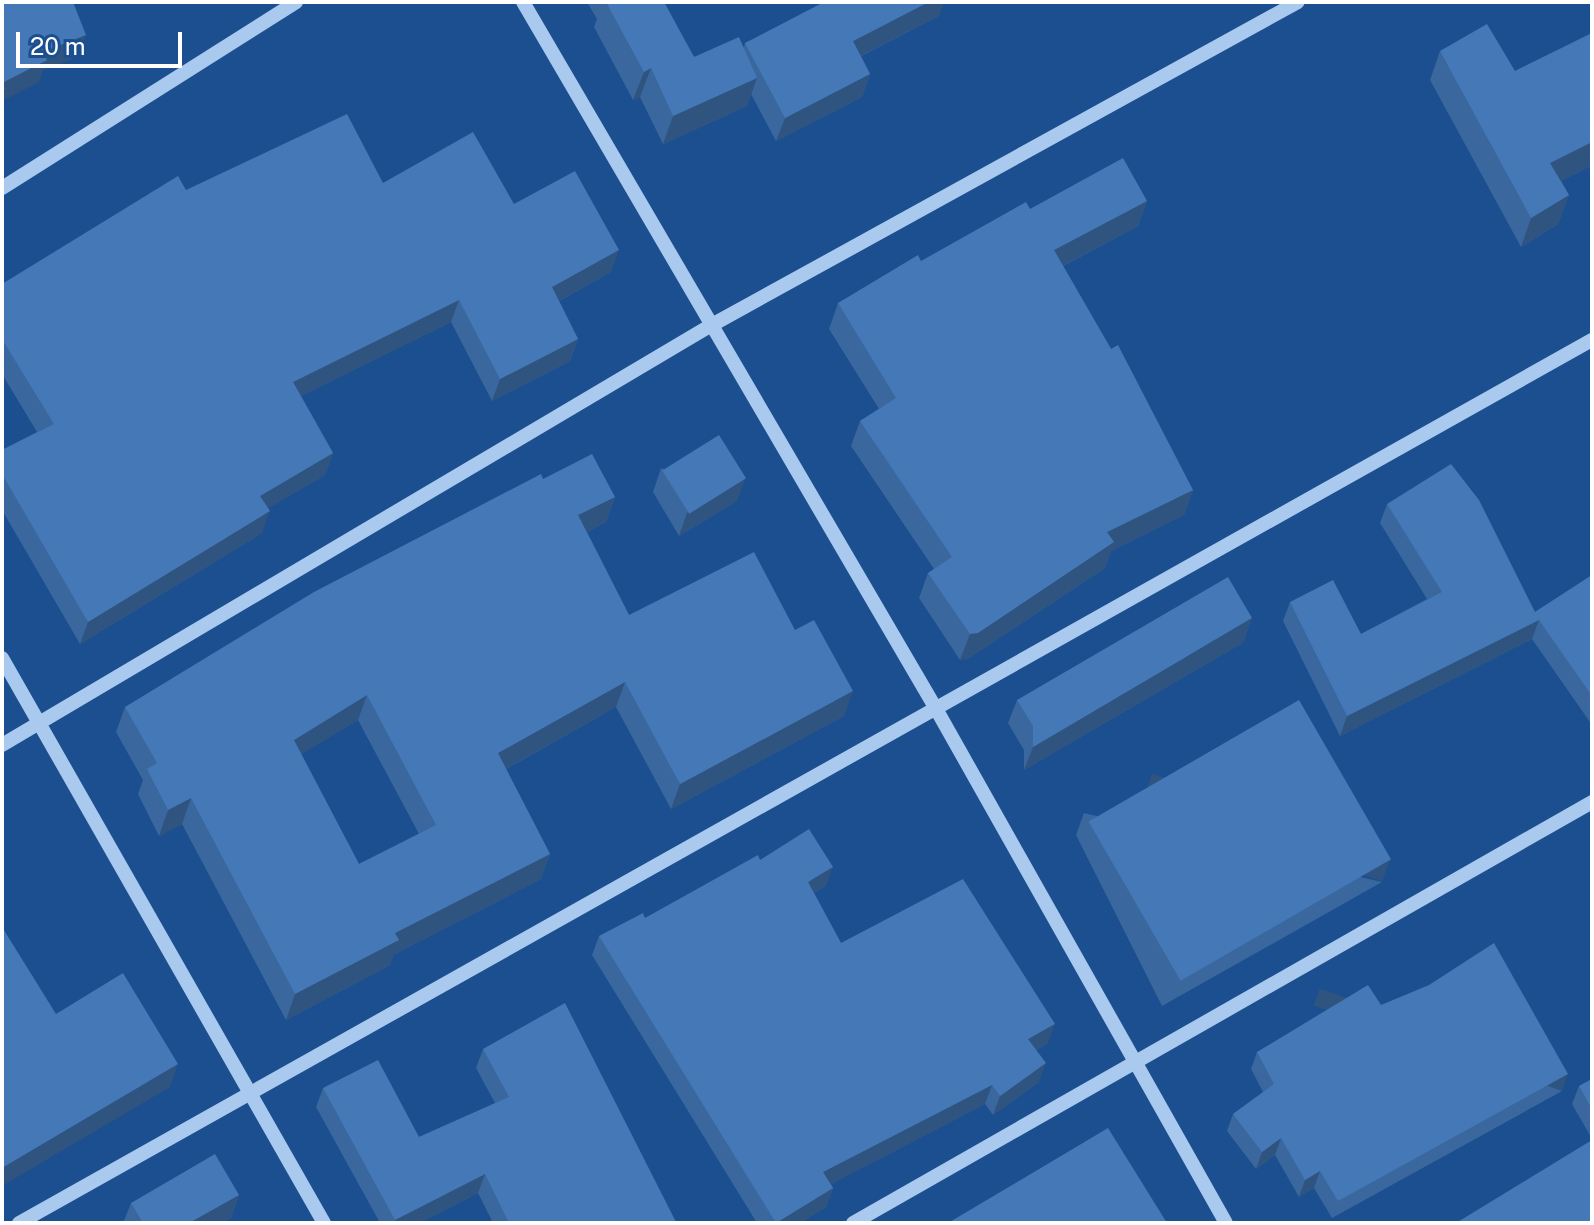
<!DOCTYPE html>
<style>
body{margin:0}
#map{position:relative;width:1594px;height:1225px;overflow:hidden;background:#1b4f8f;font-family:"Public Sans",sans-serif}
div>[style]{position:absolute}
.minor>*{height:14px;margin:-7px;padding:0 7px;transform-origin:7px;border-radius:7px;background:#a9c9ee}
.wall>*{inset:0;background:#3a679d}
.shaded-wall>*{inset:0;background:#305480;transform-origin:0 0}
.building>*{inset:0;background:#4478b7;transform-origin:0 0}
span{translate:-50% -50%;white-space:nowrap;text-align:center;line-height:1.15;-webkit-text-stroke:8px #1b4f8f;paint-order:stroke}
.frame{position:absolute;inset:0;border:4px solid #fff;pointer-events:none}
.scale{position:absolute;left:16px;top:32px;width:166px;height:36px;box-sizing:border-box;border:4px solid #fff;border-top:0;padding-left:10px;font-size:24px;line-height:28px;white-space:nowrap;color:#fff;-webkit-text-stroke:6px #1b4f8f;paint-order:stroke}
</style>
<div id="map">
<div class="minor">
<i style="left:523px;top:2px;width:817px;rotate:59.7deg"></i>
<i style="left:935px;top:707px;width:592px;rotate:60.58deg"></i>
<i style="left:2px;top:188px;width:348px;rotate:-32.3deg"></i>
<i style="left:2px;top:658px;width:650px;rotate:60.32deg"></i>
<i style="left:2px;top:745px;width:823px;rotate:-30.62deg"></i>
<i style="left:710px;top:326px;width:671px;rotate:-28.86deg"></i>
<i style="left:19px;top:1223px;width:1804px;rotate:-29.31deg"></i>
<i style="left:853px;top:1223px;width:851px;rotate:-29.67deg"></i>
</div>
<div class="wall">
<i style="clip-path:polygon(587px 2px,664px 2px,694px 57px,744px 47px,745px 43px,939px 16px,861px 56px,870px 74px,862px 97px,776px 141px,751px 94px,747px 106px,663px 144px,640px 97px,633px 100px,594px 27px,597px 19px)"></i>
<i style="clip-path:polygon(1592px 33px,1592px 165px,1561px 181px,1569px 195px,1558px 224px,1521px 247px,1430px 80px,1440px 51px,1515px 71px)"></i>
<i style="clip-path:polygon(383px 183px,514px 204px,611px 272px,559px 301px,578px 339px,570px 361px,492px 401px,451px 322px,301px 396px,333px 453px,325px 475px,268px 508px,262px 533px,80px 644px,2px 510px,2px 450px,37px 432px,2px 374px,2px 284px,186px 190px)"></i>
<i style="clip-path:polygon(1147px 201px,1138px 226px,1063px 266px,1193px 490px,1184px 515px,1111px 551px,1105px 568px,969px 658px,960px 660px,919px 598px,928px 573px,934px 569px,851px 446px,860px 421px,879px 409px,829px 329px,838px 303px,1030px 209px)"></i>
<i style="clip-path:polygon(661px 468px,737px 501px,679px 536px,653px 492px)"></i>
<i style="clip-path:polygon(evenodd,543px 479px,615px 497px,606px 522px,587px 532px,629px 615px,795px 630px,844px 716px,671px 809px,616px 707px,506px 769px,550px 854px,541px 879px,393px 955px,390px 965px,286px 1020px,182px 824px,159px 836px,138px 794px,143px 780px,116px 732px,125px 707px,543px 479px,358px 720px,419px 834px,359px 864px,301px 754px,358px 720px)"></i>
<i style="clip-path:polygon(1387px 504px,1535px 612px,1592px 575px,1592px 725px,1532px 639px,1340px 736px,1283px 621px,1290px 602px,1361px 634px,1427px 599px,1380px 523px)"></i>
<i style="clip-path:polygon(1244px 642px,1024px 770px,1024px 750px,1008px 723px,1017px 700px)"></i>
<i style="clip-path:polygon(1084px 813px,1382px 882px,1162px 1006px,1076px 835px)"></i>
<i style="clip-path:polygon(760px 860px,826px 886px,814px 893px,841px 943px,1048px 1043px,1036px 1050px,1039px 1082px,993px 1115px,985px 1104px,831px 1184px,833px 1188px,826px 1207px,800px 1223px,757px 1223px,592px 955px,599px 936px,645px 918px)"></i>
<i style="clip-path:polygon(1381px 1005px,1562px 1091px,1332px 1218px,1314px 1188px,1299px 1197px,1275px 1155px,1256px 1169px,1227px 1131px,1233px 1114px,1263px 1092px,1251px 1069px,1257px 1052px)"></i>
<i style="clip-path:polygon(483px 1049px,676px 1223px,493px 1223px,478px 1193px,419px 1223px,380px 1223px,316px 1107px,323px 1088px,419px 1137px,495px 1103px,476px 1068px)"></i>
<i style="clip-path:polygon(1592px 1079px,1592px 1139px,1572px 1104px,1579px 1086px)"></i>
<i style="clip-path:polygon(239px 1195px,231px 1218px,221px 1223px,123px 1223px,131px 1203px)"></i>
</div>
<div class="shaded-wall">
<i style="clip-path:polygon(929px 2px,944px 2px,939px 16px,844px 64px,853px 41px)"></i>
<i style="clip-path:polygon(86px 35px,78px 57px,43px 70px,39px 82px,2px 101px,2px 83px,43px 52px)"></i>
<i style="clip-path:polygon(651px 68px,640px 97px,633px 100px,644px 72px)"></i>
<i style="clip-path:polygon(870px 74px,862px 97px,776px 141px,785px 118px)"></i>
<i style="clip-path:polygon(757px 78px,747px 106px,663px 144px,673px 116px)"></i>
<i style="clip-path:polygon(1592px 142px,1592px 165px,1539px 192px,1550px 163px)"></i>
<i style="clip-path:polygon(1569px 195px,1558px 224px,1521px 247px,1531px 218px)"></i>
<i style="clip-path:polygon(1147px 201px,1138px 226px,1045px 275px,1054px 250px)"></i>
<i style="clip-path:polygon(619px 250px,611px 272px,544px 309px,552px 287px)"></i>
<i style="clip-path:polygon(459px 300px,451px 322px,285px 404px,293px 382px)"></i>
<i style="clip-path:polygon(578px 339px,570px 361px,492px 401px,500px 379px)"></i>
<i style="clip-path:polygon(333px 453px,325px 475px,252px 518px,260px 496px)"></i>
<i style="clip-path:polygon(746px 478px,737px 501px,679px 536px,687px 513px)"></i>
<i style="clip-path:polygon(1193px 490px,1184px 515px,1111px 551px,1105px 568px,969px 658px,960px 660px,970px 634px,1107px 532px)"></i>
<i style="clip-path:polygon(615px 497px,606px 522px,569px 541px,578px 515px)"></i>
<i style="clip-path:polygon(270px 511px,262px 533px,80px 644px,88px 622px)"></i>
<i style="clip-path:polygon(1252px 618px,1244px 642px,1024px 770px,1033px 747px)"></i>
<i style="clip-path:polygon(1539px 620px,1532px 639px,1340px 736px,1347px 716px)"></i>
<i style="clip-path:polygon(625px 682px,616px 707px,489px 778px,498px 753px)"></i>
<i style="clip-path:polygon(853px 691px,844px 716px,671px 809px,680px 784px)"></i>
<i style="clip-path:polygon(367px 695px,358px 720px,284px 765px,294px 740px)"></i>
<i style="clip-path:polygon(191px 798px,182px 824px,159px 836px,168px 810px)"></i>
<i style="clip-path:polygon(550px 854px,541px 879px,393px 955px,390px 965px,286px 1020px,295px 994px,395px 933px)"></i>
<i style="left:1390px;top:860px;width:23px;height:253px;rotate:110deg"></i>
<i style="clip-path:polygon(833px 867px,826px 886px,801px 901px,808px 882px)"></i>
<i style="clip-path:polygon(1055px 1024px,1048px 1043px,1021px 1059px,1028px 1039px)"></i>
<i style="clip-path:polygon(1046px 1063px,1039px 1082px,993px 1115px,1000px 1096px)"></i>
<i style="clip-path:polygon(178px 1064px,170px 1087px,2px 1186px,2px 1168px)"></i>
<i style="left:1568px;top:1074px;width:18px;height:263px;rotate:109deg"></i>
<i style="clip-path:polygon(992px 1085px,985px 1104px,816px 1192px,823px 1172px)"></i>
<i style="clip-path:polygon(1281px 1138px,1275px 1155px,1256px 1169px,1262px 1152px)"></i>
<i style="clip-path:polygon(1320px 1171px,1314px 1188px,1299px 1197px,1305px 1180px)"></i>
<i style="clip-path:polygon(485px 1174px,478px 1193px,419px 1223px,394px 1223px,395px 1220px)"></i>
<i style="clip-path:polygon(833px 1188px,826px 1207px,800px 1223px,776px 1223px)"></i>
<i style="clip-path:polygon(239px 1195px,231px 1218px,221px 1223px,189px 1223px)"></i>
</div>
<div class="building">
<i style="clip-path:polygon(2px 2px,73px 2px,86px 35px,43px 52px,47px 60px,2px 83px,5px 89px,2px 90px)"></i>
<i style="clip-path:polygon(606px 2px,664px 2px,694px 57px,739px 37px,757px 78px,673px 116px,651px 68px,644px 72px)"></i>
<i style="clip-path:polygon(824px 2px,929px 2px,853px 41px,870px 74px,785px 118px,745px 43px)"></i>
<i style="clip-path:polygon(1487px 24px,1515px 71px,1592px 33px,1592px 142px,1550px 163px,1569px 195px,1531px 218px,1440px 51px)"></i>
<i style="clip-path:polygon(347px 114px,383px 183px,473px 132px,514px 204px,575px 171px,619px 250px,552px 287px,578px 339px,500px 379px,459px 300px,293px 382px,333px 453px,260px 496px,270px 511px,88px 622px,2px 474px,2px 450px,54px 424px,2px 339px,2px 284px,178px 176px,186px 190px)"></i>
<i style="clip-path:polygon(1123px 158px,1147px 201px,1054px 250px,1111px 349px,1118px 345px,1193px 490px,1107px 532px,1114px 542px,978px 633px,970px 634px,928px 573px,952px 557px,860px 421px,896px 398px,838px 303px,918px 255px,921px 261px,1026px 202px,1030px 209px)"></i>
<i style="left:719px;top:435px;width:51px;height:67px;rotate:58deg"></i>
<i style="clip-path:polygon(evenodd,592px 454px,615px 497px,578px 515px,629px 615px,754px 552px,795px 630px,814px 620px,853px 691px,680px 784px,625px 682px,498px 753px,550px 854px,395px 933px,399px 940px,295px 994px,191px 798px,168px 810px,147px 769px,157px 763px,125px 707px,314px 592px,541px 474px,543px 479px,592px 454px,367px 695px,436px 825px,359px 864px,294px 740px,367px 695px)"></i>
<i style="clip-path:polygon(1451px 464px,1479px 500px,1535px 612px,1592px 575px,1592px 696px,1539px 620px,1347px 716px,1290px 602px,1333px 580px,1361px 634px,1442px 592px,1387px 504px)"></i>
<i style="clip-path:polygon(1228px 577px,1252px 618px,1033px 747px,1033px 726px,1017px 700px)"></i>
<i style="left:1299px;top:700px;width:184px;height:243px;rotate:60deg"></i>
<i style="clip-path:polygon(809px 829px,833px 867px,808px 882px,841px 943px,963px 879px,1055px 1024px,1028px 1039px,1046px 1063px,1000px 1096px,992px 1085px,823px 1172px,833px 1188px,776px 1223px,599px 936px,643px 913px,645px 918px,758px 855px,760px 860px)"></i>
<i style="clip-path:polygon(2px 927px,56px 1014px,123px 973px,178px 1064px,2px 1168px)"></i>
<i style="clip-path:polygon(1494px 943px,1568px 1074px,1338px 1201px,1320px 1171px,1305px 1180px,1281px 1138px,1262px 1152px,1233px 1114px,1274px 1084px,1257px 1052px,1368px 985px,1381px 1005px,1429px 985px)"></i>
<i style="clip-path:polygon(565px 1003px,676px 1222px,509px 1223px,485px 1174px,395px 1220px,323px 1088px,378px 1060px,419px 1137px,509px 1097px,483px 1049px)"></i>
<i style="clip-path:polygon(1592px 1079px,1592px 1109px,1579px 1086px)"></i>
<i style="clip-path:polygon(1108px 1128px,1167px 1223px,948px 1223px)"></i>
<i style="clip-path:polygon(1592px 1140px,1592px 1223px,1456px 1223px)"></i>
<i style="clip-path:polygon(215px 1154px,239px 1195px,189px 1223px,143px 1223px,131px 1203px)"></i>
</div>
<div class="frame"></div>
<div class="scale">20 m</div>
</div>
